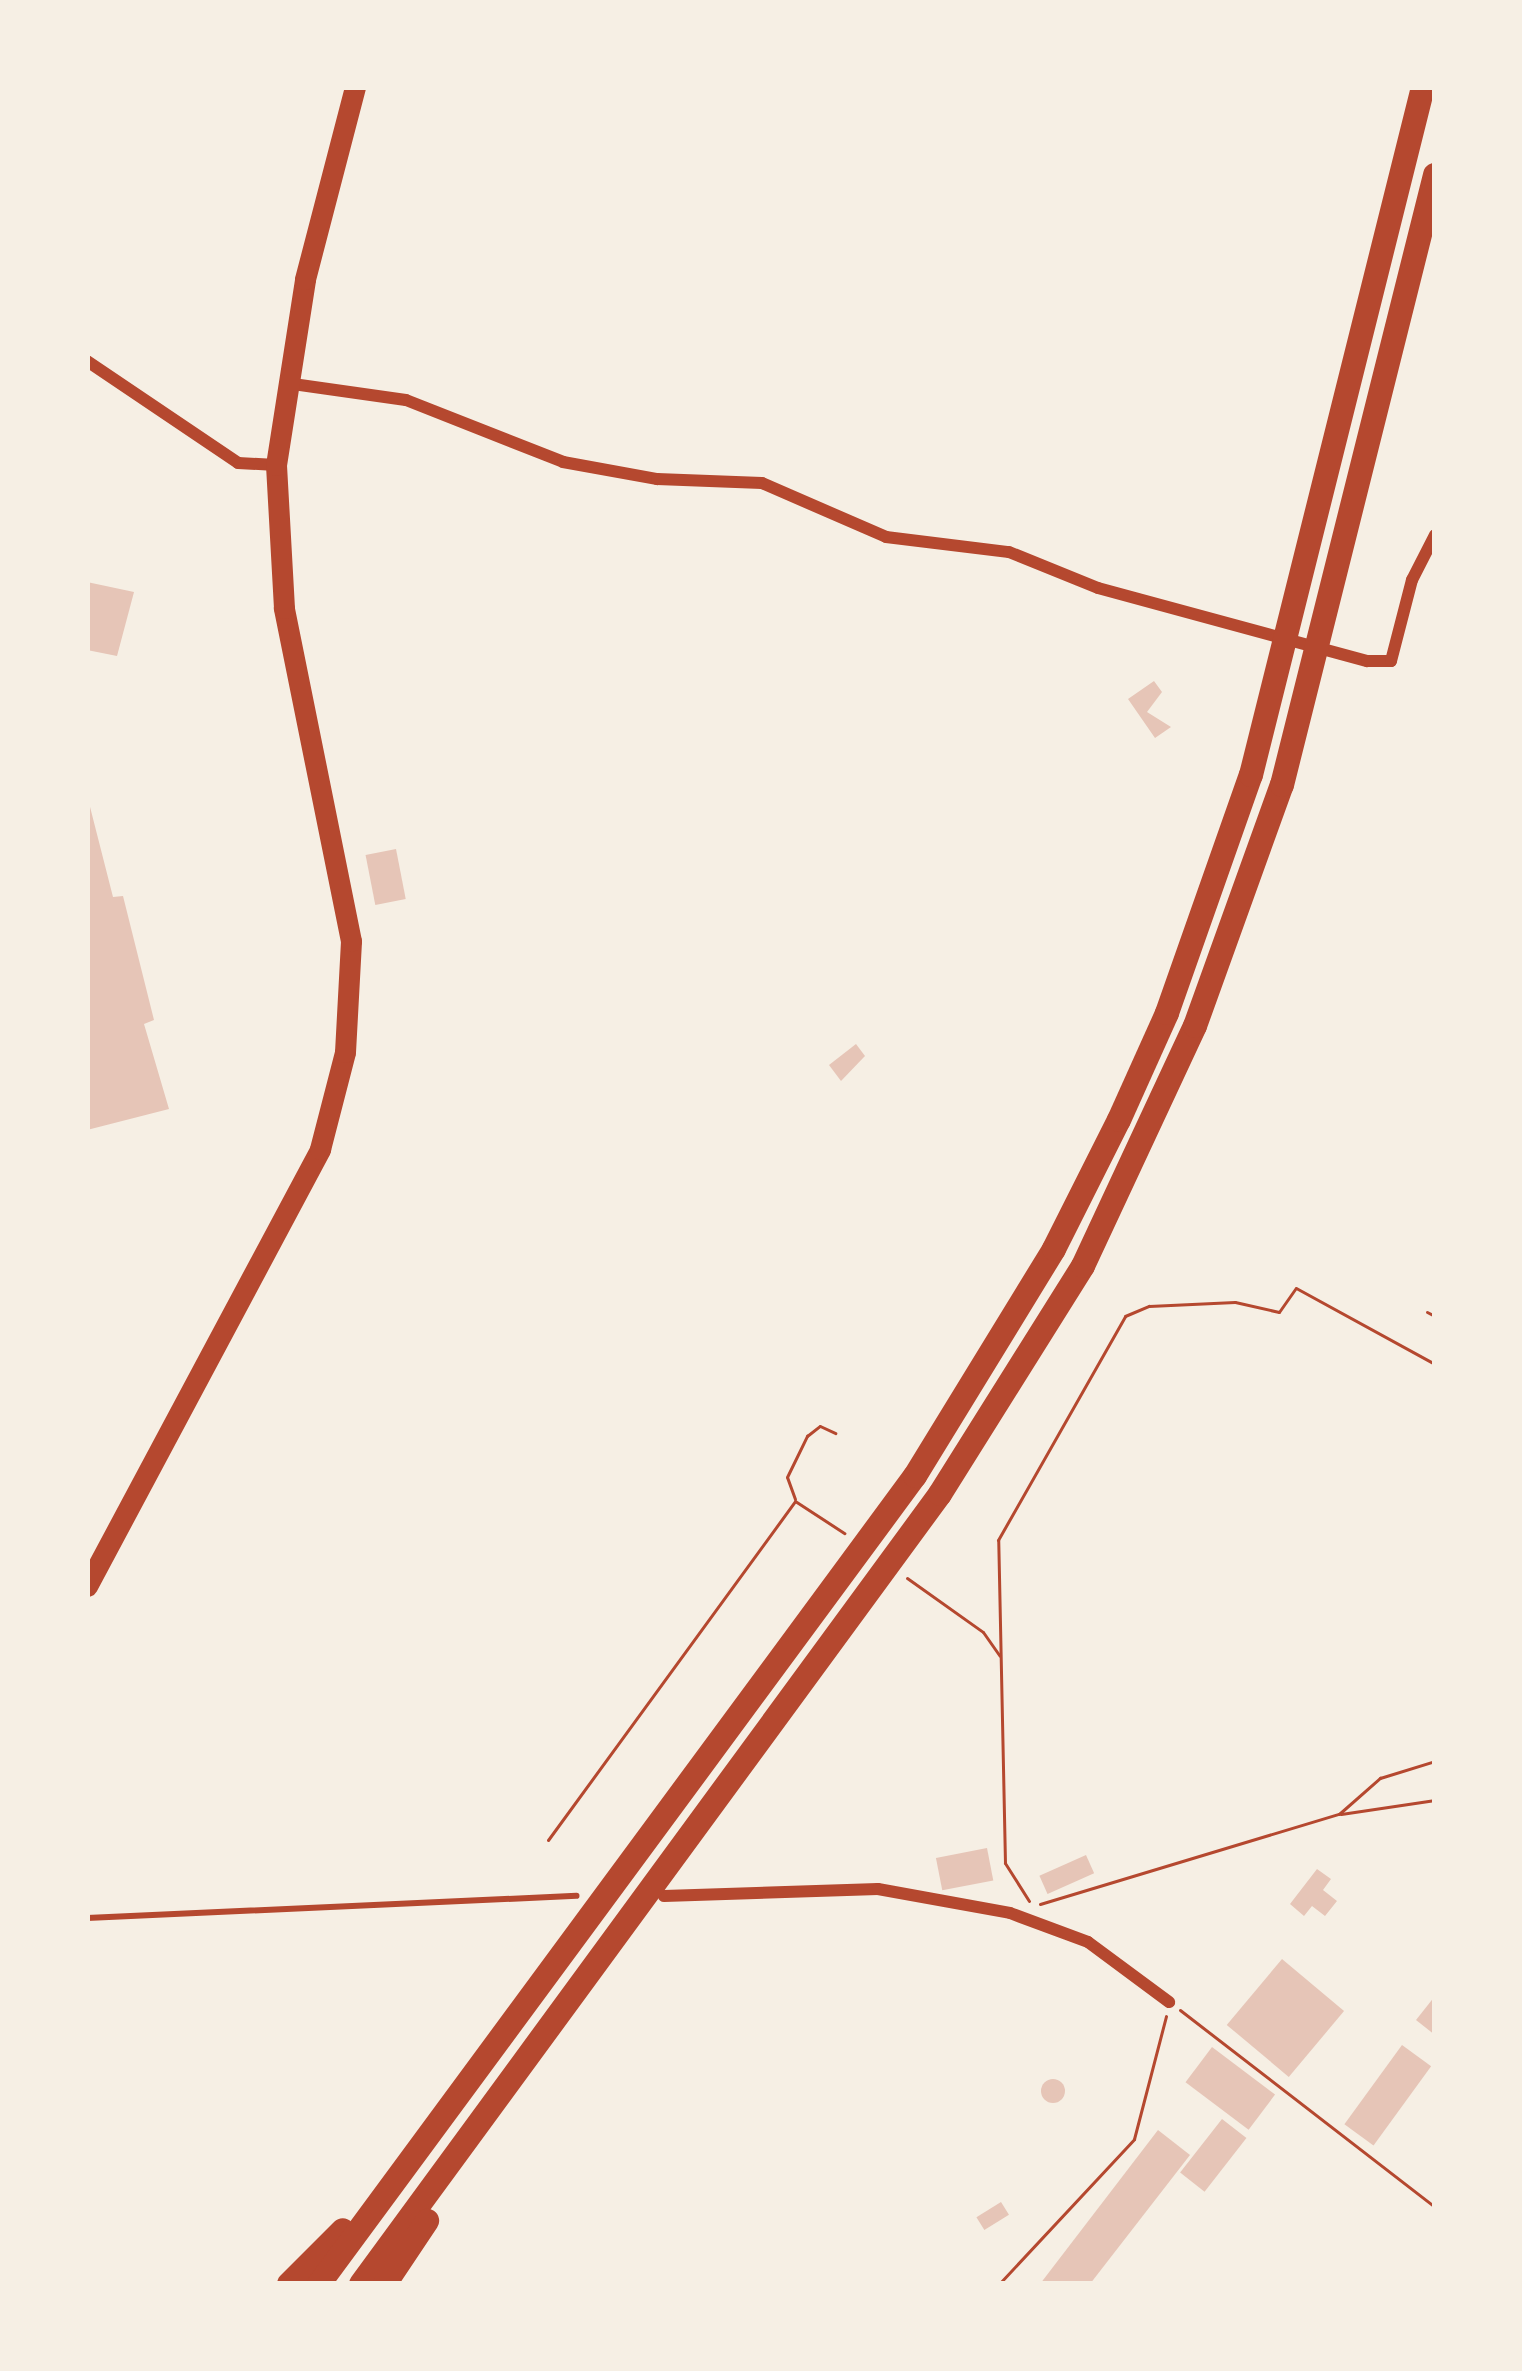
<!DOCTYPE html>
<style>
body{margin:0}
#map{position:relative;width:1522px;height:2371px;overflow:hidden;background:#f6efe4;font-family:Montserrat,sans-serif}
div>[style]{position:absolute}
.building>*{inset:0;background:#e6c5b7;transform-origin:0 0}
.round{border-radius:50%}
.path>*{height:3px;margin:-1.5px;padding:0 1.5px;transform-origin:1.5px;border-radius:1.5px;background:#b5482f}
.service>*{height:6px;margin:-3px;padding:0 3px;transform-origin:3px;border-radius:3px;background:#b5482f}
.minor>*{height:12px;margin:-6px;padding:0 6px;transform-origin:6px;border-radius:6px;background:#b5482f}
.primary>*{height:21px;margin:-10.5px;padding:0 10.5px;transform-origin:10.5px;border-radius:10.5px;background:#b5482f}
.motorway>*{height:24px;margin:-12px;padding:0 12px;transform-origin:12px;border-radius:12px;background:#b5482f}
span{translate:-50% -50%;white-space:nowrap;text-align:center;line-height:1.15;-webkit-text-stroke:9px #f6efe4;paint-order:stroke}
.frame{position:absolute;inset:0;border:90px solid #f6efe4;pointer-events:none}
</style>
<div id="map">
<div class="building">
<i style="clip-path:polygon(87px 582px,134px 592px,117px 656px,87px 650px)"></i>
<i style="clip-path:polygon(1154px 681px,1162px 692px,1147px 712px,1171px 727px,1155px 738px,1128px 699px)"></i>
<i style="clip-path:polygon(87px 795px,113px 897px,123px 896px,154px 1020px,144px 1024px,169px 1109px,87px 1130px)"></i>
<i style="left:396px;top:849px;width:51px;height:31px;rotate:79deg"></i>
<i style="clip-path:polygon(856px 1044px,865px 1056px,841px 1081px,829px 1065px)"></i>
<i style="left:987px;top:1848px;width:33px;height:52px;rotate:79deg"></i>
<i style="left:1086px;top:1855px;width:20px;height:51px;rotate:66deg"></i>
<i style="clip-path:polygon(1317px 1869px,1331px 1879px,1323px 1890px,1337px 1901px,1325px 1916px,1312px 1906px,1304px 1916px,1290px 1904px)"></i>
<i style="left:1282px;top:1959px;width:81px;height:86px;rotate:40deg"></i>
<i style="clip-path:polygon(1435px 1996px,1435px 2035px,1416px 2020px)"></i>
<i style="left:1402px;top:2045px;width:36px;height:98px;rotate:36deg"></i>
<i style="left:1212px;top:2047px;width:79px;height:44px;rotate:37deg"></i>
<i class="round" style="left:1041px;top:2079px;width:24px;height:24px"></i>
<i style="left:1222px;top:2119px;width:31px;height:68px;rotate:38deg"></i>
<i style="clip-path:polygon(1158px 2130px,1190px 2155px,1090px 2284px,1040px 2284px)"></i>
<i style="left:1001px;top:2202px;width:15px;height:29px;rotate:58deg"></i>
</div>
<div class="path">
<i style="left:1427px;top:1312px;width:9px;rotate:27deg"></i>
<i style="left:795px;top:1499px;width:23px;rotate:-110deg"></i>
<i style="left:787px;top:1477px;width:46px;rotate:-64deg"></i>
<i style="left:807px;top:1436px;width:16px;rotate:-38deg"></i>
<i style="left:820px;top:1426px;width:17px;rotate:25deg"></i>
<i style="left:907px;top:1578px;width:93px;rotate:35.4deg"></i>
<i style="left:983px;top:1632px;width:29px;rotate:55deg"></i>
<i style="left:1341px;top:1814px;width:95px;rotate:-8.5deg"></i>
<i style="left:548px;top:1840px;width:419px;rotate:-53.9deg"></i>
<i style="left:795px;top:1501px;width:59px;rotate:33.1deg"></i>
<i style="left:1029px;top:1901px;width:45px;rotate:-122.3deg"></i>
<i style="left:1005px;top:1863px;width:323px;rotate:-91.2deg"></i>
<i style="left:998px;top:1540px;width:257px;rotate:-60.4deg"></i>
<i style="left:1125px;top:1316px;width:26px;rotate:-23deg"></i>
<i style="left:1149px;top:1306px;width:86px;rotate:-2.7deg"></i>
<i style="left:1235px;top:1302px;width:45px;rotate:12.8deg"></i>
<i style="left:1279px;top:1312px;width:29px;rotate:-55deg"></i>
<i style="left:1296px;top:1288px;width:158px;rotate:28.7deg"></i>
<i style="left:1040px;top:1904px;width:312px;rotate:-16.8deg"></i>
<i style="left:1339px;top:1814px;width:55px;rotate:-41.3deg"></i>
<i style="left:1380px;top:1778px;width:58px;rotate:-17.2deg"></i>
<i style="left:1180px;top:2010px;width:322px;rotate:37.7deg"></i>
<i style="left:999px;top:2284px;width:198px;rotate:-47deg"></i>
<i style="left:1134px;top:2139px;width:127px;rotate:-75.4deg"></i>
</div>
<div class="service">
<i style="left:87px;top:1918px;width:490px;rotate:-2.6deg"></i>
</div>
<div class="minor">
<i style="left:87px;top:361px;width:182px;rotate:34deg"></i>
<i style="left:238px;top:463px;width:38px;rotate:3deg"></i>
<i style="left:286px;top:383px;width:121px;rotate:8.1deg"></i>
<i style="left:406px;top:400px;width:169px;rotate:21.5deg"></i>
<i style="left:563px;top:462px;width:96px;rotate:10.3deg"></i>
<i style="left:657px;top:479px;width:105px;rotate:2.2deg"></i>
<i style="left:762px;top:483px;width:135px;rotate:23.5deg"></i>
<i style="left:886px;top:537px;width:124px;rotate:7deg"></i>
<i style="left:1009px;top:552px;width:96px;rotate:22deg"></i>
<i style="left:1098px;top:588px;width:279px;rotate:15.2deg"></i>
<i style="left:1367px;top:661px;width:24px"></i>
<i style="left:1391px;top:661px;width:84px;rotate:-75.5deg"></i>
<i style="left:1412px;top:580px;width:51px;rotate:-62.9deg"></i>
<i style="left:664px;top:1896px;width:214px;rotate:-1.9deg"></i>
<i style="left:878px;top:1889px;width:134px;rotate:10.3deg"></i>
<i style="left:1010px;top:1913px;width:83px;rotate:20.4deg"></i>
<i style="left:1088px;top:1942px;width:101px;rotate:36.5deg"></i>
</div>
<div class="primary">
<i style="left:87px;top:1586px;width:495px;rotate:-61.9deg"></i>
<i style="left:320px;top:1149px;width:100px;rotate:-75.5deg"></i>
<i style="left:345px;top:1052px;width:111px;rotate:-86.9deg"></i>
<i style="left:351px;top:941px;width:340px;rotate:-101.4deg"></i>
<i style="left:284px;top:608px;width:143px;rotate:-93.2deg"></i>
<i style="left:276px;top:465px;width:188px;rotate:-81.1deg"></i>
<i style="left:305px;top:279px;width:198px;rotate:-75.4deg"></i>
</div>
<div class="motorway">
<i style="left:289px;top:2284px;width:76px;rotate:-45deg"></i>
<i style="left:319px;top:2284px;width:1004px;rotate:-53.59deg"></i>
<i style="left:915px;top:1476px;width:266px;rotate:-58.5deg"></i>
<i style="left:1054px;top:1249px;width:144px;rotate:-63.3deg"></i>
<i style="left:1119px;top:1120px;width:117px;rotate:-65.8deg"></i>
<i style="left:1167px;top:1013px;width:252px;rotate:-70.6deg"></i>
<i style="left:1251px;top:775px;width:709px;rotate:-75.96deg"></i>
<i style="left:361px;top:2284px;width:979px;rotate:-53.76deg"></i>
<i style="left:940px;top:1494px;width:269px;rotate:-57.9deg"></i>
<i style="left:1083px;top:1266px;width:265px;rotate:-65deg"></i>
<i style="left:1195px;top:1026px;width:256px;rotate:-70.2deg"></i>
<i style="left:1282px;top:785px;width:629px;rotate:-75.92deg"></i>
<i style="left:385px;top:2284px;width:76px;rotate:-56.3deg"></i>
</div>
<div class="frame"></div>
</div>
